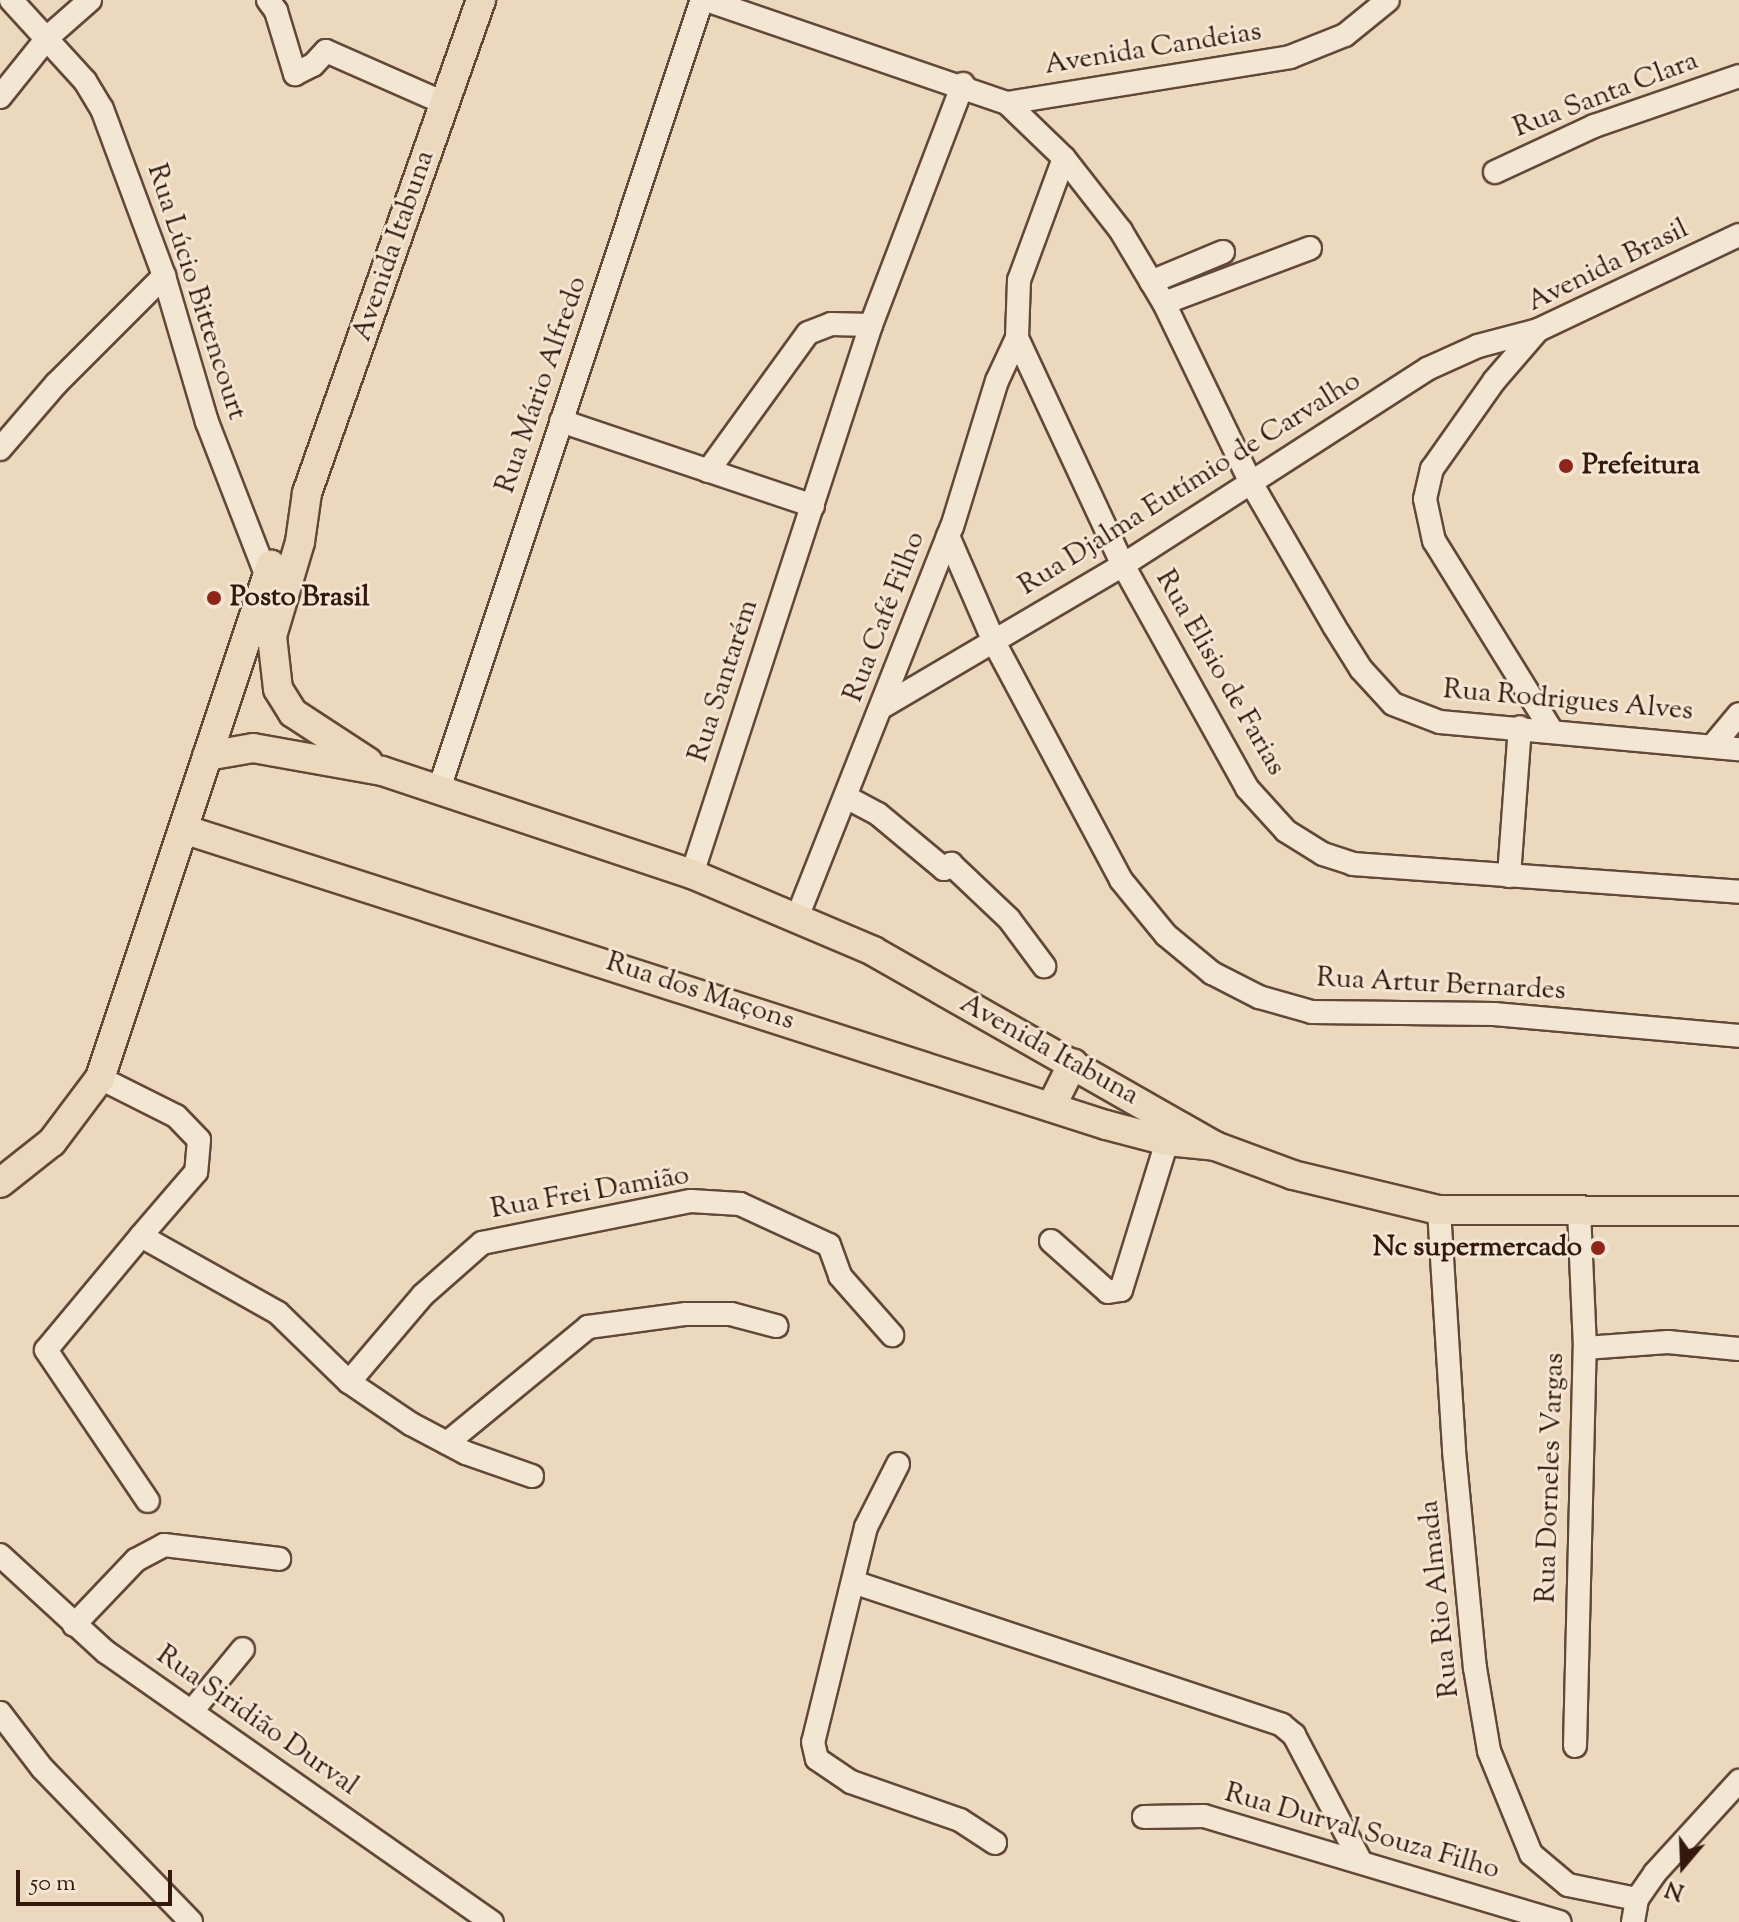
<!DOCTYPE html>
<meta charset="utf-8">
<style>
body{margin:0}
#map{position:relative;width:1739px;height:1922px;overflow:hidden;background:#ecd8bc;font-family:"Sorts Mill Goudy",serif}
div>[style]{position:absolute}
.roads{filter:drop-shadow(2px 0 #624839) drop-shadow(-2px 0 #624839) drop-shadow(0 2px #624839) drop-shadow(0 -2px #624839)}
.minor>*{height:22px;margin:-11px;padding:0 11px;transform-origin:11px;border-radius:11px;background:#f3e6d3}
.major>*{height:28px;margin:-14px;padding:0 14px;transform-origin:14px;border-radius:14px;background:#ecd8bc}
.dots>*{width:22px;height:22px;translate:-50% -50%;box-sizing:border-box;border:4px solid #f3e6d3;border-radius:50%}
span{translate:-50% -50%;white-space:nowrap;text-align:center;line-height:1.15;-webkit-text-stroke:6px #f3e6d3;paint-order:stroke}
.street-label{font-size:28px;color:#34180d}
.poi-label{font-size:28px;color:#34180d;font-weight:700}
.left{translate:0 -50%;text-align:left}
.right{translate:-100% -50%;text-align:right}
.north{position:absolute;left:1643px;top:1826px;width:80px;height:80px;-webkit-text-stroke:6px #f3e6d3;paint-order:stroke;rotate:199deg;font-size:22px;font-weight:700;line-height:32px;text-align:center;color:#34180d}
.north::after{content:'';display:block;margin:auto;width:28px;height:36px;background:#34180d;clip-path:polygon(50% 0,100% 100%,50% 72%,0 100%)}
.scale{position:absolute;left:16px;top:1870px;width:156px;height:36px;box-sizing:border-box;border:4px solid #34180d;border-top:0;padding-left:10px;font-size:24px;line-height:28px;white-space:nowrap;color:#34180d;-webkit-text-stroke:6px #f3e6d3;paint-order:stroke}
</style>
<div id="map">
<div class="roads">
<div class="minor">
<i style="left:11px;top:0;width:110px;rotate:47.6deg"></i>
<i style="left:85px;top:81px;width:33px;rotate:59deg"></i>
<i style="left:102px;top:109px;width:178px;rotate:69.6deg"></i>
<i style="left:164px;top:276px;width:152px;rotate:73.6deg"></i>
<i style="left:207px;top:422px;width:166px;rotate:68.8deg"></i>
<i style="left:268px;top:0;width:14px;rotate:54deg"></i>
<i style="left:276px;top:11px;width:66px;rotate:73.2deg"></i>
<i style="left:295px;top:74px;width:20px;rotate:-27deg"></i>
<i style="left:313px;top:65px;width:19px;rotate:-47deg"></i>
<i style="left:326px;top:51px;width:129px;rotate:23.8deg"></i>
<i style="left:706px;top:0;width:318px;rotate:18.9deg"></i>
<i style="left:1007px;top:103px;width:79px;rotate:44deg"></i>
<i style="left:1064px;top:158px;width:93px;rotate:52deg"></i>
<i style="left:1121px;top:231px;width:84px;rotate:59.2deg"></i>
<i style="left:1164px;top:303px;width:198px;rotate:64.2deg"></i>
<i style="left:1250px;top:481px;width:168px;rotate:59.9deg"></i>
<i style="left:1334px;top:626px;width:51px;rotate:57.9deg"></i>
<i style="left:1361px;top:669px;width:47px;rotate:47.6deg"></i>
<i style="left:1393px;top:704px;width:50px;rotate:21deg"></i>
<i style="left:1440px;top:722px;width:300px;rotate:5.2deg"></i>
<i style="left:0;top:97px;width:77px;rotate:-51.3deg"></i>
<i style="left:48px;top:37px;width:56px;rotate:-41.4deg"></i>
<i style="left:1007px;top:103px;width:287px;rotate:-9.2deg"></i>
<i style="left:1290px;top:57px;width:59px;rotate:-21.8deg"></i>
<i style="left:1345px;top:35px;width:55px;rotate:-39.1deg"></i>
<i style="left:1064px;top:158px;width:130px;rotate:110.2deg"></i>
<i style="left:1019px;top:280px;width:58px;rotate:92deg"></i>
<i style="left:1017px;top:338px;width:251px;rotate:65deg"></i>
<i style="left:1123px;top:565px;width:255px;rotate:60.9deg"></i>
<i style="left:1247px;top:788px;width:58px;rotate:47.8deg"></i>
<i style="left:1286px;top:831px;width:44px;rotate:31.9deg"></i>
<i style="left:1323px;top:854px;width:32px;rotate:18deg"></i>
<i style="left:1353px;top:864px;width:387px;rotate:4.1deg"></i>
<i style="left:1495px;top:172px;width:109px;rotate:-24.9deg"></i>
<i style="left:1594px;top:126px;width:153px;rotate:-19deg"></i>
<i style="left:1151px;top:282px;width:78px;rotate:-22.6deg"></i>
<i style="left:1164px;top:303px;width:156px;rotate:-20.6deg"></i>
<i style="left:561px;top:421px;width:266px;rotate:18.6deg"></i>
<i style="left:0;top:449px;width:86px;rotate:-49.3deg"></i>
<i style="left:56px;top:384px;width:153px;rotate:-45deg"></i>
<i style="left:708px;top:471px;width:170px;rotate:-54.1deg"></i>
<i style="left:808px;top:333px;width:25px;rotate:-21deg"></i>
<i style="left:831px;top:324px;width:40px;rotate:1.4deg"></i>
<i style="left:948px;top:536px;width:116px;rotate:66.5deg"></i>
<i style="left:994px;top:642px;width:270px;rotate:61.9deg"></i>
<i style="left:1121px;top:880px;width:71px;rotate:50.7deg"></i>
<i style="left:1166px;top:935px;width:60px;rotate:39.6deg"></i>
<i style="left:1212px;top:973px;width:53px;rotate:27.1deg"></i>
<i style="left:1259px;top:997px;width:55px;rotate:15.8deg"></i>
<i style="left:1312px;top:1012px;width:182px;rotate:0.6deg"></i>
<i style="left:1494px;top:1014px;width:246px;rotate:5.1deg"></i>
<i style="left:882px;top:707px;width:280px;rotate:-30.5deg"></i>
<i style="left:1123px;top:565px;width:362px;rotate:-32.8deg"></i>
<i style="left:1427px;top:369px;width:56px;rotate:-24.3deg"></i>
<i style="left:1478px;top:346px;width:62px;rotate:-14.9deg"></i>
<i style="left:1552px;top:731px;width:224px;rotate:-121.8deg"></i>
<i style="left:1434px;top:541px;width:43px;rotate:-102.1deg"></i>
<i style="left:1425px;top:499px;width:31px;rotate:-77deg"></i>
<i style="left:1432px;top:469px;width:108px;rotate:-54.8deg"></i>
<i style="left:1494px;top:381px;width:67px;rotate:-49.2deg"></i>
<i style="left:1538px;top:330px;width:222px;rotate:-25.3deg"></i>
<i style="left:1714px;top:744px;width:39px;rotate:-50deg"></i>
<i style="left:439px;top:789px;width:832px;rotate:-71.57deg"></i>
<i style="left:846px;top:797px;width:36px;rotate:28deg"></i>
<i style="left:878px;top:814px;width:86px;rotate:39.8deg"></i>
<i style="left:944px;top:869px;width:9px;rotate:-36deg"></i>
<i style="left:951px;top:864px;width:80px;rotate:43.5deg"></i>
<i style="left:1009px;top:919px;width:59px;rotate:53.3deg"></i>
<i style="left:692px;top:874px;width:577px;rotate:-71.94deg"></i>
<i style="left:871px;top:325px;width:258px;rotate:-69.1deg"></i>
<i style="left:1509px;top:876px;width:149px;rotate:-85.8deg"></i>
<i style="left:798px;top:915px;width:417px;rotate:-68.4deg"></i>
<i style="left:952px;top:527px;width:153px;rotate:-72.9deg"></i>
<i style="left:997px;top:381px;width:47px;rotate:-65.1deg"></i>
<i style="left:100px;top:1078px;width:85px;rotate:26.6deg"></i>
<i style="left:176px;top:1116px;width:33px;rotate:46deg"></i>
<i style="left:199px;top:1140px;width:32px;rotate:95deg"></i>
<i style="left:196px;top:1172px;width:84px;rotate:130.7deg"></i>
<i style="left:141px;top:1236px;width:157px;rotate:29.3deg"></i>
<i style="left:278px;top:1313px;width:99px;rotate:44.2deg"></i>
<i style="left:349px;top:1382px;width:75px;rotate:34.1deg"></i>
<i style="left:411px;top:1424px;width:62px;rotate:27.8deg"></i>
<i style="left:466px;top:1453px;width:70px;rotate:19.2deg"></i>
<i style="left:1439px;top:1210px;width:241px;rotate:86.4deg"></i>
<i style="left:1454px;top:1451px;width:218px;rotate:84.5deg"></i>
<i style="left:1475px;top:1668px;width:84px;rotate:80.4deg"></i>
<i style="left:1489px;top:1751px;width:111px;rotate:67.8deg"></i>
<i style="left:1531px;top:1854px;width:48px;rotate:40deg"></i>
<i style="left:1568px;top:1885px;width:70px;rotate:11.5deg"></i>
<i style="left:141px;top:1236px;width:148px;rotate:129.8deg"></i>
<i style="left:46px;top:1350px;width:182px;rotate:56deg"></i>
<i style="left:1051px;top:1241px;width:76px;rotate:41.8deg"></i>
<i style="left:1108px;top:1292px;width:13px;rotate:-9deg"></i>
<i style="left:1121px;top:1290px;width:156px;rotate:-72.8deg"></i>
<i style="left:1585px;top:1348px;width:83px;rotate:-4.1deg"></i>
<i style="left:1668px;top:1342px;width:71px;rotate:5.6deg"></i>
<i style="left:349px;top:1382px;width:114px;rotate:-49.6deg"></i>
<i style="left:423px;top:1295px;width:79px;rotate:-41.4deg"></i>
<i style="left:482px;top:1243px;width:213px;rotate:-11.4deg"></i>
<i style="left:691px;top:1201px;width:49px;rotate:3.5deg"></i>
<i style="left:740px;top:1204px;width:98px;rotate:24.7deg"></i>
<i style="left:829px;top:1245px;width:33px;rotate:70deg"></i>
<i style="left:840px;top:1276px;width:79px;rotate:48.6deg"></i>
<i style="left:447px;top:1443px;width:183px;rotate:-39.4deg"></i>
<i style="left:588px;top:1327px;width:99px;rotate:-7.6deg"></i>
<i style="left:686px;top:1314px;width:45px"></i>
<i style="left:731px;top:1314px;width:47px;rotate:14.9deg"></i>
<i style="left:898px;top:1464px;width:71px;rotate:116.9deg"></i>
<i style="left:866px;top:1527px;width:221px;rotate:103.8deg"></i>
<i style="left:813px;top:1742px;width:17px;rotate:77deg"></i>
<i style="left:817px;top:1759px;width:41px;rotate:34.1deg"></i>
<i style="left:851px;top:1782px;width:115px;rotate:19.2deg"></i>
<i style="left:960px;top:1820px;width:42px;rotate:33.3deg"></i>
<i style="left:0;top:1555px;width:144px;rotate:42.5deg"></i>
<i style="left:106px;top:1652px;width:471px;rotate:35deg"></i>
<i style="left:853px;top:1582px;width:452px;rotate:18.4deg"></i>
<i style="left:1282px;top:1725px;width:16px;rotate:40deg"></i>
<i style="left:1294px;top:1735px;width:141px;rotate:62.2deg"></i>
<i style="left:74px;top:1625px;width:90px;rotate:-46.4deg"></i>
<i style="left:136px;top:1560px;width:32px;rotate:-28deg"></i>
<i style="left:164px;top:1545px;width:116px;rotate:6.9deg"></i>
<i style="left:192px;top:1711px;width:80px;rotate:-50.6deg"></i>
<i style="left:0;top:1713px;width:69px;rotate:52.6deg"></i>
<i style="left:42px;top:1768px;width:214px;rotate:45.9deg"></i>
<i style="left:1575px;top:1746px;width:398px;rotate:-88.6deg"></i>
<i style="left:1585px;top:1348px;width:136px;rotate:-92.5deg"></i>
<i style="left:1144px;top:1817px;width:60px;rotate:-1deg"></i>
<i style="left:1204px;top:1816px;width:371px;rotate:16.6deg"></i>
<i style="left:1633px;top:1922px;width:23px;rotate:-80deg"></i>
<i style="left:1637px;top:1899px;width:32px;rotate:-55deg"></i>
<i style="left:1655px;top:1873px;width:125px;rotate:-47.6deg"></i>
</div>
<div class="major">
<i style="left:207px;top:756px;width:47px;rotate:-9.9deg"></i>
<i style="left:253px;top:748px;width:131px;rotate:10.1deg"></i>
<i style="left:382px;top:771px;width:327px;rotate:18.4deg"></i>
<i style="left:692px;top:874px;width:197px;rotate:23deg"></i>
<i style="left:873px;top:951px;width:394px;rotate:29.7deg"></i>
<i style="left:1215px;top:1146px;width:83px;rotate:20.4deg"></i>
<i style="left:1293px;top:1175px;width:150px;rotate:13.5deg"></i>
<i style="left:1439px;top:1210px;width:300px;rotate:0.2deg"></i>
<i style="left:368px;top:762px;width:90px;rotate:-146.8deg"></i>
<i style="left:293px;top:713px;width:28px;rotate:-122deg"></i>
<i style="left:278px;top:689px;width:53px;rotate:-96.5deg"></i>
<i style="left:272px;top:636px;width:98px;rotate:-73.4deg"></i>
<i style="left:300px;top:542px;width:49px;rotate:-81.9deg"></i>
<i style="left:307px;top:493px;width:523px;rotate:-70.56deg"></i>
<i style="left:186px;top:830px;width:966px;rotate:17.78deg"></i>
<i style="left:1106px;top:1125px;width:63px;rotate:14.7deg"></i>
<i style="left:1167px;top:1141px;width:48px;rotate:5.9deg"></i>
<i style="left:1051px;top:1107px;width:49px;rotate:-63.4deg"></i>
<i style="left:0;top:1183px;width:66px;rotate:-38.3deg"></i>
<i style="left:52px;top:1142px;width:80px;rotate:-53.1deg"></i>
<i style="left:100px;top:1078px;width:541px;rotate:-71.57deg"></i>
</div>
</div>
<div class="dots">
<i style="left:1566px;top:466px;background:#8f2418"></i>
<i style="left:214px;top:598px;background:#8f2418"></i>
<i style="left:1598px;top:1248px;background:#8f2418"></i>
</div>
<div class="street-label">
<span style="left:1153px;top:49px;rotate:-9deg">Avenida Candeias</span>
<span style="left:1606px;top:95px;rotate:-21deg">Rua Santa Clara</span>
<span style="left:394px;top:246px;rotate:-71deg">Avenida Itabuna</span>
<span style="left:1608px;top:266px;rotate:-26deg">Avenida Brasil</span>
<span style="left:196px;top:292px;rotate:72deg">Rua Lúcio Bittencourt</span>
<span style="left:542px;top:385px;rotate:-71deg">Rua Mário Alfredo</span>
<span style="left:1190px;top:484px;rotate:-32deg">Rua Djalma Eutímio de Carvalho</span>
<span style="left:885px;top:617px;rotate:-69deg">Rua Café Filho</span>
<span style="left:1220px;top:673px;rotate:60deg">Rua Elisio de Farias</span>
<span style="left:724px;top:681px;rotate:-72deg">Rua Santarém</span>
<span style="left:1568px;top:701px;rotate:5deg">Rua Rodrigues Alves</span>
<span style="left:1441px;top:985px;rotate:3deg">Rua Artur Bernardes</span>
<span style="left:700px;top:992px;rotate:18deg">Rua dos Maçons</span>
<span style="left:1049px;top:1050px;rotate:29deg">Avenida Itabuna</span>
<span style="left:590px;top:1193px;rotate:-10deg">Rua Frei Damião</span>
<span style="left:1551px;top:1478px;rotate:-88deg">Rua Dorneles Vargas</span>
<span style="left:1440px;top:1599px;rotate:-96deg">Rua Rio Almada</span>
<span style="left:257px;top:1721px;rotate:35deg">Rua Siridião Durval</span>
<span style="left:1362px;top:1832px;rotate:16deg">Rua Durval Souza Filho</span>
</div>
<div class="poi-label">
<span class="left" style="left:1582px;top:466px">Prefeitura</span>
<span class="left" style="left:230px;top:598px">Posto Brasil</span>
<span class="right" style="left:1582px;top:1248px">Nc supermercado</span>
</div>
<div class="north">N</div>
<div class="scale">50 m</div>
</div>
